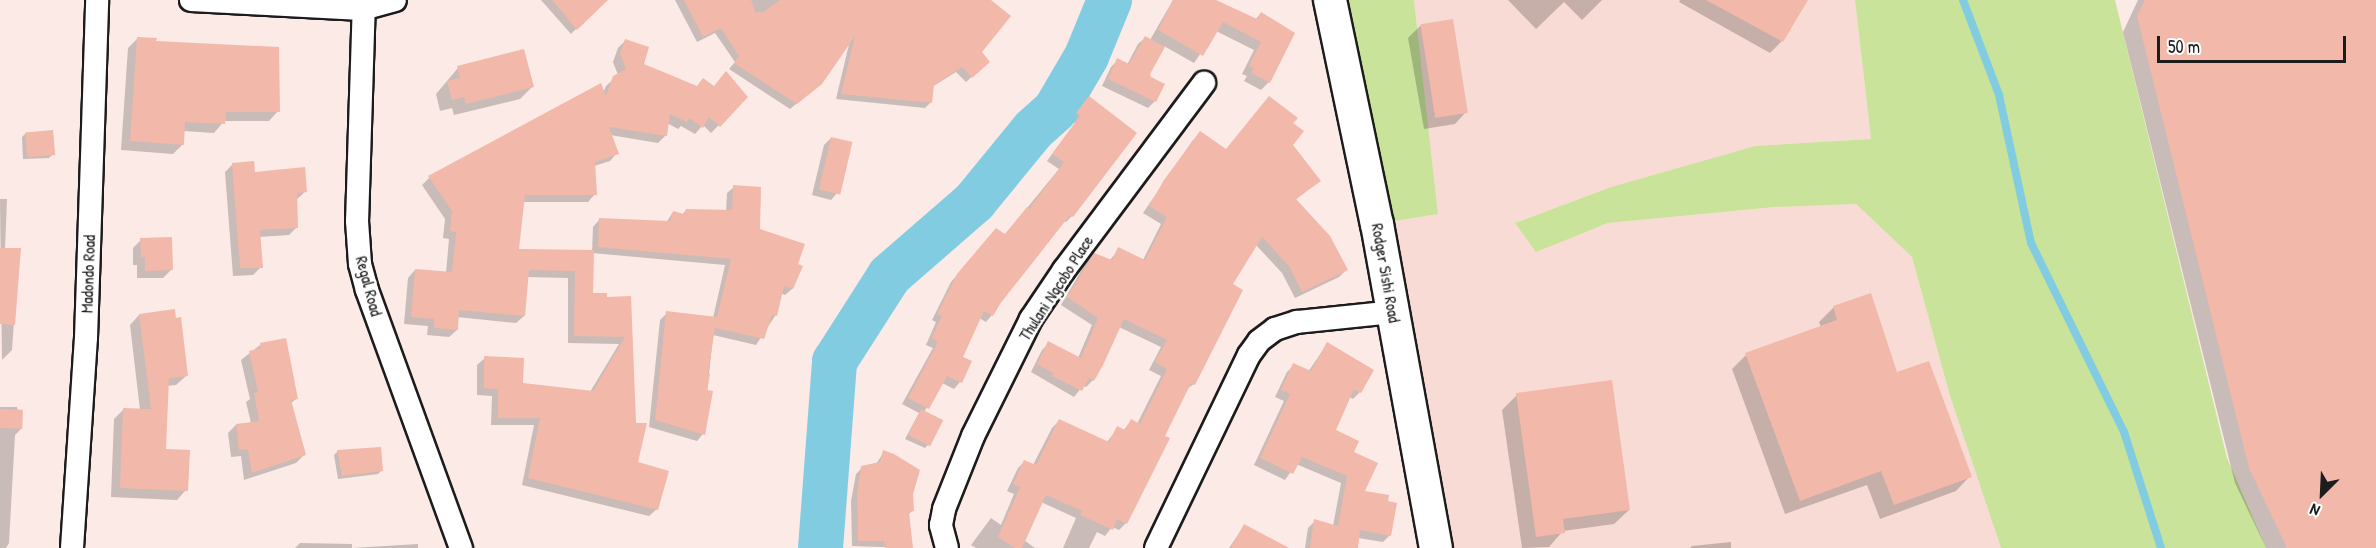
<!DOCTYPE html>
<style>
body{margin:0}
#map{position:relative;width:2376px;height:548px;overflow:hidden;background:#fbeae6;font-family:"Patrick Hand",sans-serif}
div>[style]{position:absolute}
.built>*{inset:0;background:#f8dbd4}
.green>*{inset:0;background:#c9e39a}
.shadow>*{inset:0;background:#0003}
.stream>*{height:8px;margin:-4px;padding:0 4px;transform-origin:4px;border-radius:4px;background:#82cce2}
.river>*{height:45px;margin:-22.5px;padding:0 22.5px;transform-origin:22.5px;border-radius:22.5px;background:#82cce2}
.building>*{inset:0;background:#f2b8aa;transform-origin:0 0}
.roads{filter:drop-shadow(2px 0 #1c1c1c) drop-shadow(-2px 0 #1c1c1c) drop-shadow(0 2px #1c1c1c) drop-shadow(0 -2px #1c1c1c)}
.street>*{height:22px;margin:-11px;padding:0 11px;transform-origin:11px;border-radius:11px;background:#fff}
.secondary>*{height:32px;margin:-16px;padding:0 16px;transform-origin:16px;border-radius:16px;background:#fff}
span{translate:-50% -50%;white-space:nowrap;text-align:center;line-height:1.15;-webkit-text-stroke:4.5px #fff;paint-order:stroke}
.street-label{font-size:16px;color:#1c1c1c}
.north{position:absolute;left:2292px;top:464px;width:60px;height:60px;-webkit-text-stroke:4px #fff;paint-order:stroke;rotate:204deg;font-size:16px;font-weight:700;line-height:24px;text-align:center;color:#1c1c1c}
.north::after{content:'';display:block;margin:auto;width:21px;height:27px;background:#1c1c1c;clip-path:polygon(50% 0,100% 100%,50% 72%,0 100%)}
.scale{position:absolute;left:2157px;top:36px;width:189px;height:27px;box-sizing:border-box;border:3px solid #1c1c1c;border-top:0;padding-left:8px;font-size:18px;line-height:21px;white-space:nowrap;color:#1c1c1c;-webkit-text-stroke:4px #fff;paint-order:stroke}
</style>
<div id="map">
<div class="built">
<i style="clip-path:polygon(1414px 0,1855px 0,1871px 139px,1755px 146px,1611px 187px,1515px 223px,1536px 251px,1608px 223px,1775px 207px,1856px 204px,1912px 257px,1950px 396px,2001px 548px,1438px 548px,1377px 224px,1438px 214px)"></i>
</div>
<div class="green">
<i style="clip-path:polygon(1331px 0,1414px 0,1438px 214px,1377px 224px)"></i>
<i style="clip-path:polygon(1855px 0,2115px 0,2227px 458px,2266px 548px,2001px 548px,1950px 396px,1912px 257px,1856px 204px,1775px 207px,1608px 223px,1536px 252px,1515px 223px,1611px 187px,1755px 146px,1871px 139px)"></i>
</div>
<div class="shadow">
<i style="clip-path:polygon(541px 0,589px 0,592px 13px,571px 34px)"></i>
<i style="clip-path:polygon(675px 0,984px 0,980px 52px,988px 62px,966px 82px,956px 72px,932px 87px,931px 102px,925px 108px,836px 99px,850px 40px,814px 89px,790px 109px,729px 69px,735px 62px,715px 33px,697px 42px)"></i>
<i style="clip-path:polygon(1173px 0,1215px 0,1255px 20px,1261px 13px,1269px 82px,1261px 90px,1244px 81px,1247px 76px,1242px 74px,1254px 50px,1216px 31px,1194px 63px,1164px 46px,1149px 74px,1155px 101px,1148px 108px,1102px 86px,1111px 67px,1118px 60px,1127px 65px,1138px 44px,1145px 38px,1150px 40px)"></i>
<i style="clip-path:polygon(1508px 0,1602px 0,1582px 20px,1564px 2px,1536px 29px)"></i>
<i style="clip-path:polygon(1680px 0,1806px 0,1782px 41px,1770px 53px,1679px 2px)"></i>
<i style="clip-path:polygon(2138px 0,2376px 0,2376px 548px,2266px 548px,2235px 483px,2123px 32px)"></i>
<i style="clip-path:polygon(1451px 21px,1466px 112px,1455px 124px,1424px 129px,1408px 38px,1420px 26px)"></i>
<i style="clip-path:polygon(138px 38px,155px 43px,278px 111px,269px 121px,224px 121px,214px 133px,183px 131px,182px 145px,173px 154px,121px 150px,128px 48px)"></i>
<i style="clip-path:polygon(625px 41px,642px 65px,696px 87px,714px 87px,746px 97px,711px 133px,703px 125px,695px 134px,681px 126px,678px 129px,667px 123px,665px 136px,658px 143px,610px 135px,617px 153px,610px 161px,594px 166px,595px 194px,588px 202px,523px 202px,518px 250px,592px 252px,593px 227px,599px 220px,666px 223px,673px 212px,682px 215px,686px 210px,726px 212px,727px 193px,734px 187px,759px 230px,796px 265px,792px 289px,785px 295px,780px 293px,775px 316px,756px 345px,713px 335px,703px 434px,697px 441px,649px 427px,660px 320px,667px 313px,713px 318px,725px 265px,592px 253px,592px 294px,606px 299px,629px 298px,636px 463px,657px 509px,649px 516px,522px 485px,534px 425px,491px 425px,492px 396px,477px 395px,477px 365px,485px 358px,522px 384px,590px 392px,619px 344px,568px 343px,568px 278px,527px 277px,524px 316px,516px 323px,457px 317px,457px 330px,449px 337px,427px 335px,428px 326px,404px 324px,408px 278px,415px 270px,446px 273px,449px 239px,443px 238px,445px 219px,422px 185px,429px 178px,603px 93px,606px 86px,618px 75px,613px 62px,618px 48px)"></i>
<i style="clip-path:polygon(458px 68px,532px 87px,520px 99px,454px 115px,452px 108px,440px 111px,436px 94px)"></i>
<i style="clip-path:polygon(1089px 98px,1072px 216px,1066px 222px,1064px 221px,998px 303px,992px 315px,986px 322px,979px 318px,961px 358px,970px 362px,960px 382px,954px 389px,942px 383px,924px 412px,929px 444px,925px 448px,905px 439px,919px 413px,902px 404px,933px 348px,926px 345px,936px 322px,932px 320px,951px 282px,990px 236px,1004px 236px,1059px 169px,1047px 161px,1075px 123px,1071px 120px)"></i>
<i style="clip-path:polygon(1291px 123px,1291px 145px,1319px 181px,1295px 200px,1346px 270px,1339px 277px,1295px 298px,1282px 273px,1256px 245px,1231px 284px,1194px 384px,1185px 390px,1126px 523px,1119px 530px,1112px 527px,1105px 536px,1097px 532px,1089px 548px,1063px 548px,1076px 518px,1041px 502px,1024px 540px,1035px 548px,976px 548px,971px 545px,991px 518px,1001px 525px,1014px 494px,1007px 491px,1018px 468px,1025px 461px,1033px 465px,1052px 428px,1059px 421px,1107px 442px,1118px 428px,1123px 431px,1131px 421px,1137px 424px,1161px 376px,1149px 370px,1161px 347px,1119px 327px,1093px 380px,1086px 387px,1083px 386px,1074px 397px,1031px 372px,1042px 350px,1049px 343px,1078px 358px,1092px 325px,1061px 305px,1087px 261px,1094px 254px,1110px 260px,1119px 249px,1143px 260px,1161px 224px,1143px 213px,1193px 140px,1226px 150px)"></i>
<i style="clip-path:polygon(26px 133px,53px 154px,49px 158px,23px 159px,22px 137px)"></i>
<i style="clip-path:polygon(831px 138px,837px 193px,831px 200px,812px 195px,824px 145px)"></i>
<i style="clip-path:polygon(233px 164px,306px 191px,296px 200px,297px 227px,289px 235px,259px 237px,261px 267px,253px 275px,233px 276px,225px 172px)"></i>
<i style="clip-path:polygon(0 199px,7px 199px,5px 249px,19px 250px,12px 350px,2px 360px)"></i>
<i style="clip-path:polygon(141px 240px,171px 270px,163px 278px,137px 278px,137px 265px,133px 265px,133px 248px)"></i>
<i style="clip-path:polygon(1834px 307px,1896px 374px,1970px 476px,1956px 491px,1880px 519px,1867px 485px,1785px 514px,1732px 369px,1746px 355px,1821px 327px,1819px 322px)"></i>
<i style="clip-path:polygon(139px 315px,174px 320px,186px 376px,176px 385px,167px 386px,165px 450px,186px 490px,177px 500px,111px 497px,114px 419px,124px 409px,140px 410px,130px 325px)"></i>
<i style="clip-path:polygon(1327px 344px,1360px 392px,1353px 399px,1349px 397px,1334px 430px,1352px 452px,1363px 492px,1390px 535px,1383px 542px,1358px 538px,1356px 548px,1305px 548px,1308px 528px,1315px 521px,1333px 526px,1341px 483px,1296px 464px,1285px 480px,1254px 465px,1284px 401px,1275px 397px,1287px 372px,1294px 365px,1308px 372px)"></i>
<i style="clip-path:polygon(260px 345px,296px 399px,290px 404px,304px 455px,296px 463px,244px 480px,241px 456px,231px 457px,228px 433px,236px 425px,251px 423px,246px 402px,250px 399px,241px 360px)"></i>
<i style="clip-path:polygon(1517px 395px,1629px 510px,1614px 524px,1563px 531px,1549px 547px,1522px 548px,1502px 410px)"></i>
<i style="clip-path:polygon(0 407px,17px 407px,21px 429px,15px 435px,9px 543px,6px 548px,0 548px)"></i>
<i style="clip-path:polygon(338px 451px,382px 470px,378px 474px,338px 479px,334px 455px)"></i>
<i style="clip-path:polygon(884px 452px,911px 494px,912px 511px,908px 515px,912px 548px,852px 546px,851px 501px,856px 474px,862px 468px,876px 464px)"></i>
<i style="clip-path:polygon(1244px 526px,1282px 548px,1229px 548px)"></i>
<i style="clip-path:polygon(1731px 542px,1731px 548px,1690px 548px,1692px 546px)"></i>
<i style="clip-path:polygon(300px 543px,352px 544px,352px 548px,418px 544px,418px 548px,295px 548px)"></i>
</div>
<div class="stream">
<i style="left:1963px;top:0;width:102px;rotate:69.2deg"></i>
<i style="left:1999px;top:95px;width:151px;rotate:77.8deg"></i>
<i style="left:2031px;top:243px;width:211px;rotate:63.8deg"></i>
<i style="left:2124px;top:432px;width:122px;rotate:72.3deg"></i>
</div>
<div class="river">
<i style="left:820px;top:548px;width:188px;rotate:-85.7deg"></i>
<i style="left:834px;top:361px;width:102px;rotate:-57.4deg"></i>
<i style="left:889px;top:275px;width:113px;rotate:-41deg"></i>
<i style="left:974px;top:201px;width:93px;rotate:-50.7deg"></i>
<i style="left:1033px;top:129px;width:30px;rotate:-42deg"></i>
<i style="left:1055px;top:109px;width:61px;rotate:-59.7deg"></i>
<i style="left:1086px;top:56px;width:61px;rotate:-67.7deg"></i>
</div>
<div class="building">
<i style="clip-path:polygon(552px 0,608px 0,577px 30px)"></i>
<i style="clip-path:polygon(684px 0,751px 0,756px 13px,760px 11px,762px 13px,780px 0,991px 0,1011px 16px,982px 52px,990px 62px,972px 78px,962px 67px,934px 85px,932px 103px,841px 94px,855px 36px,822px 84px,797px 104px,734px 63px,739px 56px,721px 28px,703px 37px)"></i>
<i style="clip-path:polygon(1173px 0,1216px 0,1257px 19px,1261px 12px,1295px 33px,1270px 83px,1251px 73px,1254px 68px,1249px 66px,1261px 42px,1223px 22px,1203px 56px,1158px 30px)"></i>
<i style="clip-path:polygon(1706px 0,1808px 0,1783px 42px)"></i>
<i style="clip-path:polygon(2145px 0,2376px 0,2376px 548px,2287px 548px,2249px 468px,2137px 16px)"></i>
<i style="left:1453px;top:19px;width:95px;height:33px;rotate:81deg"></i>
<i style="clip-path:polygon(1145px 36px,1165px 47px,1150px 74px,1151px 77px,1165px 84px,1156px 102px,1108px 79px,1117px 58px,1129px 64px)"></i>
<i style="clip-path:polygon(137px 37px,157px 38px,156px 41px,279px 47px,280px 112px,226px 112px,225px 124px,185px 122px,184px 145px,130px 141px)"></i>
<i style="clip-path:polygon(625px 39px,649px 47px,644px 64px,697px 86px,703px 78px,714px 86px,726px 71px,748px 97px,720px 127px,709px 117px,703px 128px,689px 118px,687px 122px,670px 114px,667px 136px,609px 127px,619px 154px,595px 162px,597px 195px,525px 195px,519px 249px,594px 250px,593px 293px,607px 293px,607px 297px,631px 296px,636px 423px,647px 423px,638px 462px,669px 471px,658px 510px,528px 478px,540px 418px,498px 418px,498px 389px,484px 388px,484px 356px,524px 358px,523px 383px,593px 391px,625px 337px,574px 336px,575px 271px,529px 270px,525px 316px,459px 310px,458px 330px,434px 328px,434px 319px,411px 317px,415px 269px,452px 272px,456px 232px,450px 231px,452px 211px,428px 176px,601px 83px,606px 96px,613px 76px,626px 69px,620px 54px)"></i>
<i style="clip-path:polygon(524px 49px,534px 87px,466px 104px,464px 97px,452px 100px,447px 81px,460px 78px,457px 66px)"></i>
<i style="clip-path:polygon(1089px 96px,1137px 133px,1073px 217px,1070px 215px,1000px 304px,993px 316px,984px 311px,963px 357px,972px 361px,962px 383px,947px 376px,929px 409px,908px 398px,938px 342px,931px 338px,942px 316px,937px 314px,957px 274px,996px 228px,1005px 234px,1027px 207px,1029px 209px,1064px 162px,1052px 154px,1080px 116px,1076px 113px)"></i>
<i style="clip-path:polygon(1269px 96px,1298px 118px,1293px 123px,1304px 131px,1293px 145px,1321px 181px,1296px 199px,1330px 236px,1348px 270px,1302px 292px,1289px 266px,1262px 237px,1233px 284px,1243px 290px,1195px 385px,1191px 383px,1165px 436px,1170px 438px,1127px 524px,1117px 519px,1113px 530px,1080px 515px,1082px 511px,1046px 495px,1022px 548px,1015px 548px,998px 537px,1020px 487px,1013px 484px,1024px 460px,1036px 465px,1059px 419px,1109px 442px,1117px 426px,1125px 430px,1131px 419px,1140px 424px,1167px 369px,1155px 362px,1167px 340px,1124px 319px,1103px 365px,1094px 381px,1089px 378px,1082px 391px,1052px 376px,1053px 373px,1037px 364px,1048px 341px,1081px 358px,1098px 318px,1067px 297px,1094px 253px,1112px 260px,1118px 247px,1145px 260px,1167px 217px,1149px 206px,1164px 180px,1200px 131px,1226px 149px)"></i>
<i style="left:53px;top:130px;width:25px;height:28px;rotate:85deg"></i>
<i style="left:831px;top:137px;width:22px;height:54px;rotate:13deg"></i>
<i style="clip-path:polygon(254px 161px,255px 172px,305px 167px,307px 192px,297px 193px,298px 228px,260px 230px,263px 268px,240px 268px,232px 163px)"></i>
<i style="clip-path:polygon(733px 185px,761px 187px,760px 229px,805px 244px,798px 264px,803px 266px,793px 289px,784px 286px,777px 316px,772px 315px,764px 339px,715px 328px,708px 374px,710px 374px,707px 390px,713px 391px,705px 435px,655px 420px,666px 311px,717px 317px,731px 259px,598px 247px,599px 218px,670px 221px,673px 211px,684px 214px,686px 209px,732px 210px)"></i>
<i style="clip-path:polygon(172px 237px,173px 270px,145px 271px,145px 257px,141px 258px,140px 238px)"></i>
<i style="clip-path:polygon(0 248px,21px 248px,15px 325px,0 324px)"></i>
<i style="clip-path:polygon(1871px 293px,1897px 372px,1929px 361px,1972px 477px,1894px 505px,1881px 471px,1800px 501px,1745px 353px,1837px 320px,1833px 306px)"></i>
<i style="clip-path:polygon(175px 309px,176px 318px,181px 317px,188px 376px,169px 378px,166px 449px,190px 450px,188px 491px,120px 488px,123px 408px,151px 409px,139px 314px)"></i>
<i style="clip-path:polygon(286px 338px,298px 399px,291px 400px,306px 455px,252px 473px,248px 449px,239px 450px,236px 424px,259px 421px,254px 393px,258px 392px,249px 351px,261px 348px,260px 343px)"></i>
<i style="clip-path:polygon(1327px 342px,1374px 370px,1361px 393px,1354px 389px,1336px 430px,1359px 441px,1354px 452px,1378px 463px,1365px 491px,1389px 495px,1388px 501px,1397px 503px,1391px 536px,1360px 530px,1358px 548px,1310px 548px,1314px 519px,1338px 526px,1347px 476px,1302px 457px,1293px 474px,1260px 458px,1290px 394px,1281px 390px,1293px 363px,1311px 371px)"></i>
<i style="clip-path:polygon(1612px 380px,1630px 510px,1563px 519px,1565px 533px,1536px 537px,1516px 393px)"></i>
<i style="left:0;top:409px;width:23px;height:19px;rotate:2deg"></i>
<i style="left:921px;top:409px;width:25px;height:29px;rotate:27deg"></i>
<i style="clip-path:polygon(381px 447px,383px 471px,342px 476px,337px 450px)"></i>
<i style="clip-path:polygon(883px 450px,894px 454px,920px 470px,913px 494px,914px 511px,909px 512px,913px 548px,885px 548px,884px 541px,858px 541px,857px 494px,861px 466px,880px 462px)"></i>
<i style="clip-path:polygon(1244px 524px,1289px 548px,1231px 548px)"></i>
</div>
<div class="roads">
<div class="street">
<i style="left:191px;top:0;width:171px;rotate:3deg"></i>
<i style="left:362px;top:9px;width:34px;rotate:-15deg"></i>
<i style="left:364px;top:0;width:221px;rotate:91.8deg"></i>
<i style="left:357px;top:221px;width:43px;rotate:86deg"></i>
<i style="left:360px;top:264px;width:27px;rotate:75deg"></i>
<i style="left:367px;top:290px;width:275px;rotate:70deg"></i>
<i style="left:72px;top:548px;width:210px;rotate:-86.2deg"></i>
<i style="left:86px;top:338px;width:338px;rotate:-88.1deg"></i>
<i style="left:947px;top:548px;width:24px;rotate:-105deg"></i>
<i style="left:941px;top:525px;width:16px;rotate:-79deg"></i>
<i style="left:944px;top:509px;width:79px;rotate:-68.3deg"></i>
<i style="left:973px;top:436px;width:131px;rotate:-63.6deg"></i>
<i style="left:1031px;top:319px;width:59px;rotate:-56deg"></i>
<i style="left:1064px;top:270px;width:234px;rotate:-53.2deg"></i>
<i style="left:1156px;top:548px;width:214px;rotate:-64.3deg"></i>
<i style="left:1249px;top:355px;width:17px;rotate:-54deg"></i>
<i style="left:1259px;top:341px;width:20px;rotate:-37deg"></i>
<i style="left:1275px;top:329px;width:23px;rotate:-18deg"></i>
<i style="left:1297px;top:322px;width:97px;rotate:-5.9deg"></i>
</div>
<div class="secondary">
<i style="left:1330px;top:0;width:229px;rotate:78.2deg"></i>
<i style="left:1377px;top:224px;width:329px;rotate:79.7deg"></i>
</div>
</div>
<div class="street-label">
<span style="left:1386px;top:273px;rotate:80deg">Rodger Sishi Road</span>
<span style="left:88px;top:274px;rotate:-88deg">Madondo Road</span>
<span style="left:369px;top:286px;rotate:75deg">Regal Road</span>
<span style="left:1056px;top:288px;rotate:-57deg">Thulani Ngcobo Place</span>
</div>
<div class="north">N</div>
<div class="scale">50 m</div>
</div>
